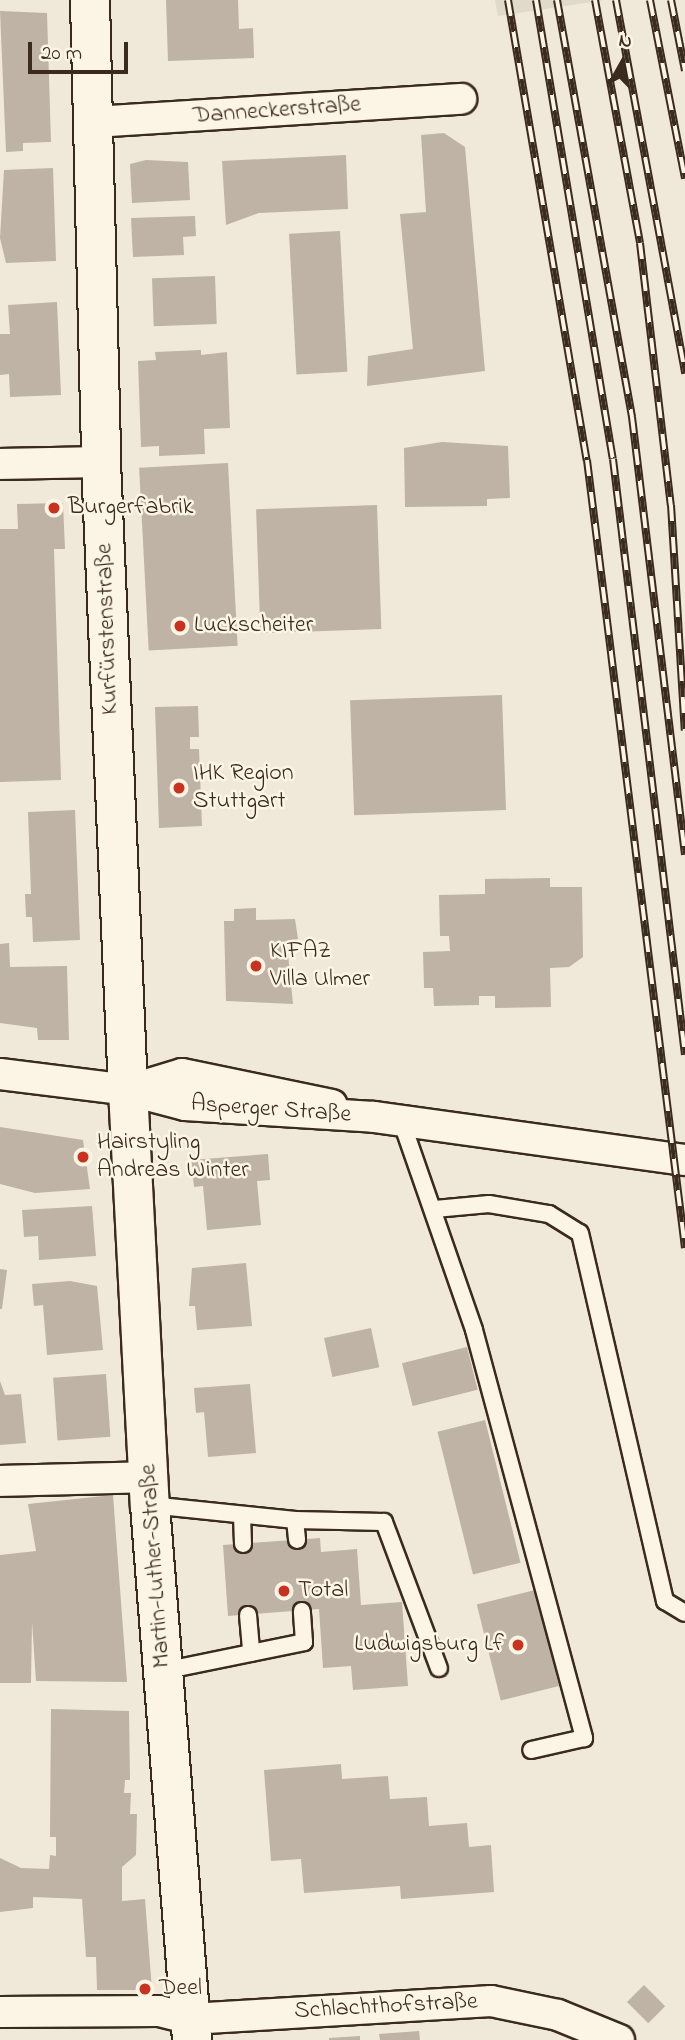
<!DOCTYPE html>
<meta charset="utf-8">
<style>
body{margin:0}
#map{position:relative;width:685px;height:2040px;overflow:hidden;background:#f0e9d9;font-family:"Indie Flower",sans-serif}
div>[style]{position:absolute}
.built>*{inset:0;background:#e1d9c9}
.building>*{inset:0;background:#beb3a4;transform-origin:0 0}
.roads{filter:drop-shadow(2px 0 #3b2a1e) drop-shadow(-2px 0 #3b2a1e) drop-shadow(0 2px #3b2a1e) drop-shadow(0 -2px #3b2a1e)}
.lane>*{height:16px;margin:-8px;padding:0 8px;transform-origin:8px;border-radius:8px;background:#fcf5e5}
.street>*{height:30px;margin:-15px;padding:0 15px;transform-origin:15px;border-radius:15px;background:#fcf5e5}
.secondary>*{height:38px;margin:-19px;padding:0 19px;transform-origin:19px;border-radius:19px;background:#fcf5e5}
.rail>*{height:8px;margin-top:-4px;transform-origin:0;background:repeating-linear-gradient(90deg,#fcf5e5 0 16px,#3b2a1e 0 32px);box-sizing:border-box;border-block:2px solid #3b2a1e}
.dots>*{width:19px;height:19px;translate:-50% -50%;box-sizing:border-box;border:4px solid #fcf5e5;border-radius:50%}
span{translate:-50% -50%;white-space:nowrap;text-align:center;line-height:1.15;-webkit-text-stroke:5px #fcf5e5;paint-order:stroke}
.street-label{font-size:24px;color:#3b2a1e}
.poi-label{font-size:24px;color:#3b2a1e}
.left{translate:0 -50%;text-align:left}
.right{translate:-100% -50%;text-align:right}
.north{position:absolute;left:587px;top:28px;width:70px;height:70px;-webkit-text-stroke:5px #fcf5e5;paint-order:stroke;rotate:9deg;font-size:19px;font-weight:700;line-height:28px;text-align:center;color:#3b2a1e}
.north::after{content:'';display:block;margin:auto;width:24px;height:32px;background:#3b2a1e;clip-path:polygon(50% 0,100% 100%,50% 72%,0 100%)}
.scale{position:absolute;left:28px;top:42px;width:100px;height:32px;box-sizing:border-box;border:4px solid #3b2a1e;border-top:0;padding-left:9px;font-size:21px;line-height:24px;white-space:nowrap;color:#3b2a1e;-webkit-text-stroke:5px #fcf5e5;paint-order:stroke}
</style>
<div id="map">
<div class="built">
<i style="clip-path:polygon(495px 0,605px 0,498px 16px)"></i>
</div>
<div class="building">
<i style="clip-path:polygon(166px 0,238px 0,239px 29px,253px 28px,254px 58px,168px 61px)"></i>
<i style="clip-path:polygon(0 11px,47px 13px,51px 142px,23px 143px,23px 151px,6px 152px)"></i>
<i style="clip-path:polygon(444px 133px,465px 147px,485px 371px,367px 386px,368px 356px,413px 349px,400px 214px,426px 212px,421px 135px)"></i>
<i style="clip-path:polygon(346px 155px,348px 209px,259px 213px,226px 225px,222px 161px)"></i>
<i style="clip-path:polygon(146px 160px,188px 162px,190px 200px,132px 203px,130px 164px)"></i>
<i style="clip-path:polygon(53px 168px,56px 261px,6px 263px,0 238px,4px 170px)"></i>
<i style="clip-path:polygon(195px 216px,196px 236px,183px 237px,184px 255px,133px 257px,131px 218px)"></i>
<i style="left:340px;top:231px;width:141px;height:51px;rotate:87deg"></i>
<i style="left:215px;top:276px;width:48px;height:63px;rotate:88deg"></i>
<i style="clip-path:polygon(57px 302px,61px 395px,10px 397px,9px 374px,0 375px,0 334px,10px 334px,8px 305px)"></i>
<i style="clip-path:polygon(201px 350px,201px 355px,227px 352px,230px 428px,204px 429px,205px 454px,159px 456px,159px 446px,141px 447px,138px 361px,156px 360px,155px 352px)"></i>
<i style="clip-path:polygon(442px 442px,508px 446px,510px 498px,487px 499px,487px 506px,405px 507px,404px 448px)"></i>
<i style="left:228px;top:463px;width:183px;height:89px;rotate:87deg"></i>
<i style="clip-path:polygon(63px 503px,65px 549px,54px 549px,61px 780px,0 782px,0 529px,18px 529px,17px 504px)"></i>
<i style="left:377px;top:505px;width:124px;height:121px;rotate:88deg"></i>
<i style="left:502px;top:695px;width:115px;height:152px;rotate:88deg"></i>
<i style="clip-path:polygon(198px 706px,199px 737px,190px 737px,190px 749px,199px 749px,202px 826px,159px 828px,155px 707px)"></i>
<i style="clip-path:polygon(75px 810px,80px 940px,33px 942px,32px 917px,26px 917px,25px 894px,31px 894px,28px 812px)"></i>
<i style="clip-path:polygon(550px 878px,550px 887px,582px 887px,583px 957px,569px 967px,550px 968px,551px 1007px,495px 1008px,495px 996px,479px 996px,479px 1005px,434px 1006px,433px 988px,424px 988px,423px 952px,450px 951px,449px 936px,440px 936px,439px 895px,485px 894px,485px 879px)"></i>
<i style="clip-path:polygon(256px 908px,256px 920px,295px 919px,298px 939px,287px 944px,293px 1004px,226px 1001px,224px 921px,234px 921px,234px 909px)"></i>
<i style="clip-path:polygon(9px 943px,10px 967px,67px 966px,69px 1040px,38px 1040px,37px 1028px,0 1023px,0 944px)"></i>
<i style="clip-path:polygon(0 1127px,83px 1140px,90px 1189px,35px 1193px,0 1184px)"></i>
<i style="clip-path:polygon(268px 1154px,270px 1180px,257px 1181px,261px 1225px,207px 1230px,203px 1186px,194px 1187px,191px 1160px)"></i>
<i style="clip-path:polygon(92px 1206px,96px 1256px,39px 1260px,38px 1236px,24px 1237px,22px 1210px)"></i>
<i style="clip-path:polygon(246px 1263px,252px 1326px,197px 1330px,195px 1306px,189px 1306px,192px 1268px)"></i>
<i style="clip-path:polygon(0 1269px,7px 1270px,2px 1309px,0 1309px)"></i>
<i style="clip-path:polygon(70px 1281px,97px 1286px,103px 1350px,47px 1355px,43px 1305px,34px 1306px,32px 1284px)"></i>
<i style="left:371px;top:1328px;width:40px;height:48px;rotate:78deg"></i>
<i style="left:467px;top:1347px;width:44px;height:67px;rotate:76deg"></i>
<i style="left:106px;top:1374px;width:63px;height:53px;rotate:86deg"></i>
<i style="clip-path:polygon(0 1381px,5px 1395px,21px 1394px,26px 1443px,0 1445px)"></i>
<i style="clip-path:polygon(250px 1384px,256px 1453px,208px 1457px,204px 1412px,196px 1413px,194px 1388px)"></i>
<i style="left:485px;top:1420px;width:147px;height:49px;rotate:76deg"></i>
<i style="clip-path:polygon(113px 1495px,127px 1682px,36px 1681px,32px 1622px,31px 1683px,0 1683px,0 1555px,36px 1551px,28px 1504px)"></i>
<i style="clip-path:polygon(320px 1538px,321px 1552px,357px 1549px,361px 1605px,402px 1602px,408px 1686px,353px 1690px,351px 1666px,323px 1668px,319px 1609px,228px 1616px,223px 1545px)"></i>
<i style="left:535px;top:1590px;width:99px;height:60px;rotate:76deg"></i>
<i style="clip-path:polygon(51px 1709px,129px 1711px,130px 1780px,125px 1780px,124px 1793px,131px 1793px,130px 1814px,137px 1814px,136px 1855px,122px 1867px,122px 1901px,145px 1899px,152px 1990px,97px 1990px,96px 1957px,86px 1957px,82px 1899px,33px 1897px,33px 1908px,0 1912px,0 1858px,21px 1868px,49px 1869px,50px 1855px,56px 1856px,56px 1837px,50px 1837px)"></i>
<i style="clip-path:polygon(341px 1764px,342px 1779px,388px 1776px,390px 1799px,427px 1797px,429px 1826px,467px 1823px,469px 1847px,491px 1845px,494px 1892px,401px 1899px,400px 1886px,304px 1893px,301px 1859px,271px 1861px,264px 1770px)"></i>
<i style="left:644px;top:1985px;width:30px;height:24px;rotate:45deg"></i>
<i style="clip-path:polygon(419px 2031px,420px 2040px,380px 2040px,379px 2034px)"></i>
<i style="clip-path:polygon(360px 2036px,360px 2040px,329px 2040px,329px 2038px)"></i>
</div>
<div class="roads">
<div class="lane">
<i style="left:401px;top:1120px;width:222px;rotate:70.8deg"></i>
<i style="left:474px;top:1330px;width:423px;rotate:74.9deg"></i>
<i style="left:584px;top:1738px;width:54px;rotate:167.2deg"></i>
<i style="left:435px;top:1209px;width:54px;rotate:-5.3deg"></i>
<i style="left:489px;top:1204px;width:61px;rotate:9.5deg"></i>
<i style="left:549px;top:1214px;width:36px;rotate:32deg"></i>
<i style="left:580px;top:1233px;width:378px;rotate:77deg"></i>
<i style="left:665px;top:1601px;width:23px;rotate:31deg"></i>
<i style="left:150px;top:1505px;width:146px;rotate:5.9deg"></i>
<i style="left:295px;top:1520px;width:20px;rotate:84deg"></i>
<i style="left:242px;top:1515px;width:29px;rotate:88deg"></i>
<i style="left:295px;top:1520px;width:89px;rotate:1.3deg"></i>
<i style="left:384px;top:1522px;width:156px;rotate:69.4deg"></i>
<i style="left:248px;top:1615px;width:38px;rotate:85deg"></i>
<i style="left:163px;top:1671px;width:144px;rotate:-11.6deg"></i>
<i style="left:304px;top:1642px;width:31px;rotate:-94deg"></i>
</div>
<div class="street">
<i style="left:93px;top:122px;width:369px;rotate:-3.6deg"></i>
<i style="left:0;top:464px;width:101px;rotate:-1.1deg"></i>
<i style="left:0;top:1074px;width:129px;rotate:7.1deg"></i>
<i style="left:128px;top:1090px;width:59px;rotate:14.7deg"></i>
<i style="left:185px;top:1105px;width:189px;rotate:3.6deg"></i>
<i style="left:374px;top:1117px;width:314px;rotate:7.9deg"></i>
<i style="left:129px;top:1090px;width:55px;rotate:-16.8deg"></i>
<i style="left:182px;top:1074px;width:153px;rotate:11.7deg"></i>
<i style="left:0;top:1481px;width:148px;rotate:-1.5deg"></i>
<i style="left:0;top:2012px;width:159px;rotate:-0.4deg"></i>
<i style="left:159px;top:2011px;width:32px;rotate:14deg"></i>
<i style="left:190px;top:2019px;width:302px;rotate:-3.4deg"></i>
<i style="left:491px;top:2001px;width:68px;rotate:11.8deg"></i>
<i style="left:558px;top:2015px;width:66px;rotate:22.3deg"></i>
</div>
<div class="secondary">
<i style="left:90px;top:0;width:462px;rotate:88.6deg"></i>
<i style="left:101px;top:462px;width:629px;rotate:87.54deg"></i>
<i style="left:128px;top:1090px;width:416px;rotate:87deg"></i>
<i style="left:150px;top:1505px;width:537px;rotate:85.51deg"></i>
</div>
</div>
<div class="rail">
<i style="left:508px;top:0;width:467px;rotate:80.3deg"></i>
<i style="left:587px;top:460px;width:794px;rotate:82.91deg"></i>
<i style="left:536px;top:0;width:465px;rotate:80.5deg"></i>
<i style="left:613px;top:459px;width:600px;rotate:83.11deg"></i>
<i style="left:557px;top:0;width:424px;rotate:79.8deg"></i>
<i style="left:632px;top:417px;width:441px;rotate:83.1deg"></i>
<i style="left:595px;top:0;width:247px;rotate:79.5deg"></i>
<i style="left:640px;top:243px;width:264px;rotate:83.3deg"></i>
<i style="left:671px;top:505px;width:226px;rotate:86.5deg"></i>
<i style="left:616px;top:0;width:380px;rotate:79.5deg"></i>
<i style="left:650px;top:0;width:182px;rotate:78.9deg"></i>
<i style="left:671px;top:0;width:72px;rotate:78.8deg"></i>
</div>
<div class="dots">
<i style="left:54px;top:508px;background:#c8321e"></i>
<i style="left:180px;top:626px;background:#c8321e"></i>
<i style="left:179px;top:788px;background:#c8321e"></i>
<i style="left:256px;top:966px;background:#c8321e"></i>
<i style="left:83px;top:1157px;background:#c8321e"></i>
<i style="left:284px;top:1591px;background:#c8321e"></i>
<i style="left:518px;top:1645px;background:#c8321e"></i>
<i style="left:145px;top:1989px;background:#c8321e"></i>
</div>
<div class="street-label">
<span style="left:277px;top:111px;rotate:-4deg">Danneckerstraße</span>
<span style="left:108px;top:629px;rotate:-92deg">Kurfürstenstraße</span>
<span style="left:271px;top:1110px;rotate:4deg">Asperger Straße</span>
<span style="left:156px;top:1566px;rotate:-94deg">Martin-Luther-Straße</span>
<span style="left:386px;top:2007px;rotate:-3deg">Schlachthofstraße</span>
</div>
<div class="poi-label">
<span class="left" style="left:68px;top:508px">Burgerfabrik</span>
<span class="left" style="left:194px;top:626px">Luckscheiter</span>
<span class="left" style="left:193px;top:788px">IHK Region<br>Stuttgart</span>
<span class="left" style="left:270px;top:966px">KIFAZ<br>Villa Ulmer</span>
<span class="left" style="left:97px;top:1157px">Hairstyling<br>Andreas Winter</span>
<span class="left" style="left:298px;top:1591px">Total</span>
<span class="right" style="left:504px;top:1645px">Ludwigsburg Lf</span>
<span class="left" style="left:159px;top:1989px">Deel</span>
</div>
<div class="north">N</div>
<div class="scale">20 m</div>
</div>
